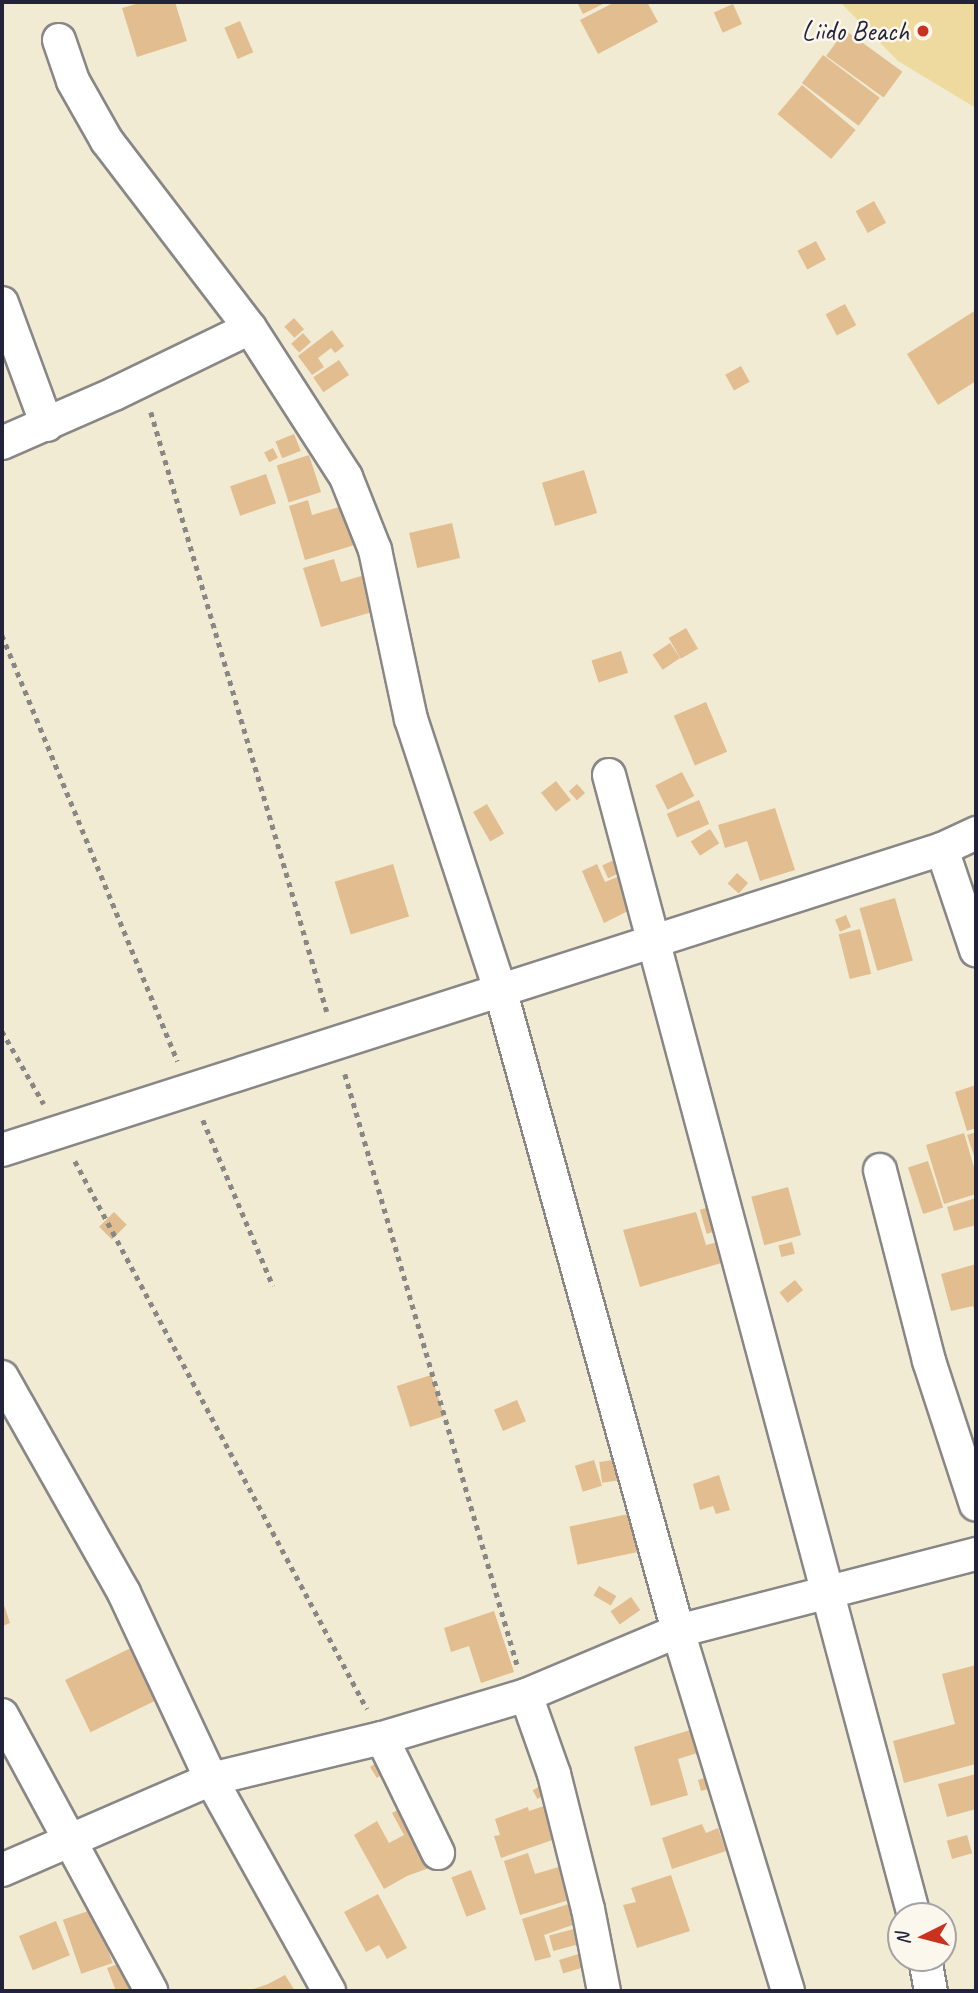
<!DOCTYPE html>
<style>
body{margin:0}
#map{position:relative;width:978px;height:1993px;overflow:hidden;background:#f0ebd2;font-family:Caveat,sans-serif}
div>[style]{position:absolute}
.sand>*{inset:0;background:#eeda9e}
.building>*{inset:0;background:#e2bd90;transform-origin:0 0}
.path>*{height:4.5px;margin-top:-2.25px;transform-origin:0;background:repeating-linear-gradient(90deg,#898686 0 5px,transparent 0 10px)}
.roads{filter:drop-shadow(2px 0 #898686) drop-shadow(-2px 0 #898686) drop-shadow(0 2px #898686) drop-shadow(0 -2px #898686)}
.minor>*{height:32px;margin:-16px;padding:0 16px;transform-origin:16px;border-radius:16px;background:#fff}
.dots>*{width:19px;height:19px;translate:-50% -50%;box-sizing:border-box;border:4px solid #fbf7ec;border-radius:50%}
span{translate:-50% -50%;white-space:nowrap;text-align:center;line-height:1.15;-webkit-text-stroke:5px #fbf7ec;paint-order:stroke}
.poi-label{font-size:28px;color:#22223b}
.right{translate:-100% -50%;text-align:right}
.frame{position:absolute;inset:0;border:4px solid #22223b;pointer-events:none}
.north{position:absolute;left:887px;top:1902px;width:70px;height:70px;box-sizing:border-box;background:#fbf7ec;border:2px solid #a4a2a5;border-radius:50%;rotate:264deg;font-size:19px;font-weight:700;line-height:28px;text-align:center;color:#22223b}
.north::after{content:'';display:block;margin:auto;width:24px;height:32px;background:#c8321e;clip-path:polygon(50% 0,100% 100%,50% 72%,0 100%)}
</style>
<div id="map">
<div class="sand">
<i style="clip-path:polygon(840px 2px,976px 2px,976px 108px,898px 61px)"></i>
</div>
<div class="building">
<i style="clip-path:polygon(143px 2px,175px 2px,187px 41px,137px 57px,122px 8px)"></i>
<i style="clip-path:polygon(577px 2px,607px 2px,583px 14px)"></i>
<i style="clip-path:polygon(615px 2px,647px 2px,658px 22px,598px 54px,580px 20px)"></i>
<i style="left:733px;top:4px;width:22px;height:21px;rotate:66deg"></i>
<i style="left:240px;top:21px;width:34px;height:17px;rotate:67deg"></i>
<i style="left:845px;top:30px;width:71px;height:32px;rotate:36deg"></i>
<i style="left:823px;top:55px;width:71px;height:35px;rotate:37deg"></i>
<i style="left:802px;top:85px;width:70px;height:38px;rotate:40deg"></i>
<i style="left:874px;top:201px;width:25px;height:21px;rotate:61deg"></i>
<i style="left:816px;top:241px;width:21px;height:21px;rotate:62deg"></i>
<i style="left:845px;top:304px;width:24px;height:22px;rotate:62deg"></i>
<i style="clip-path:polygon(976px 310px,976px 381px,938px 405px,907px 354px)"></i>
<i style="left:294px;top:318px;width:15px;height:13px;rotate:48deg"></i>
<i style="clip-path:polygon(332px 330px,344px 346px,335px 353px,331px 348px,318px 358px,324px 367px,312px 375px,298px 356px)"></i>
<i style="left:303px;top:333px;width:12px;height:16px;rotate:48deg"></i>
<i style="left:339px;top:360px;width:18px;height:31px;rotate:56deg"></i>
<i style="left:741px;top:366px;width:18px;height:18px;rotate:61deg"></i>
<i style="left:294px;top:434px;width:18px;height:20px;rotate:68deg"></i>
<i style="left:273px;top:448px;width:11px;height:10px;rotate:63deg"></i>
<i style="left:309px;top:455px;width:39px;height:34px;rotate:72deg"></i>
<i style="left:584px;top:470px;width:45px;height:44px;rotate:73deg"></i>
<i style="left:266px;top:474px;width:31px;height:38px;rotate:71deg"></i>
<i style="clip-path:polygon(308px 500px,312px 515px,346px 505px,358px 544px,305px 560px,289px 506px)"></i>
<i style="left:452px;top:523px;width:36px;height:44px;rotate:77deg"></i>
<i style="clip-path:polygon(334px 559px,341px 582px,368px 574px,379px 610px,321px 627px,303px 568px)"></i>
<i style="left:686px;top:628px;width:24px;height:20px;rotate:60deg"></i>
<i style="left:670px;top:643px;width:18px;height:21px;rotate:56deg"></i>
<i style="left:621px;top:651px;width:23px;height:31px;rotate:72deg"></i>
<i style="left:706px;top:702px;width:54px;height:35px;rotate:67deg"></i>
<i style="left:682px;top:772px;width:27px;height:30px;rotate:63deg"></i>
<i style="left:556px;top:781px;width:24px;height:19px;rotate:52deg"></i>
<i style="left:577px;top:784px;width:12px;height:11px;rotate:48deg"></i>
<i style="left:699px;top:800px;width:26px;height:35px;rotate:67deg"></i>
<i style="left:487px;top:804px;width:34px;height:16px;rotate:60deg"></i>
<i style="clip-path:polygon(775px 808px,795px 870px,760px 881px,747px 841px,725px 848px,718px 825px)"></i>
<i style="left:710px;top:829px;width:17px;height:23px;rotate:57deg"></i>
<i style="left:614px;top:860px;width:14px;height:13px;rotate:65deg"></i>
<i style="left:393px;top:864px;width:55px;height:61px;rotate:73deg"></i>
<i style="clip-path:polygon(597px 864px,605px 882px,627px 873px,632px 909px,604px 923px,582px 871px)"></i>
<i style="left:737px;top:873px;width:15px;height:14px;rotate:42deg"></i>
<i style="left:895px;top:898px;width:65px;height:37px;rotate:74deg"></i>
<i style="left:846px;top:915px;width:13px;height:12px;rotate:67deg"></i>
<i style="left:860px;top:929px;width:46px;height:22px;rotate:76deg"></i>
<i style="clip-path:polygon(976px 1085px,976px 1128px,967px 1131px,955px 1092px)"></i>
<i style="clip-path:polygon(976px 1132px,976px 1162px,967px 1135px)"></i>
<i style="clip-path:polygon(964px 1133px,976px 1174px,976px 1194px,944px 1204px,926px 1145px)"></i>
<i style="left:928px;top:1161px;width:49px;height:21px;rotate:72deg"></i>
<i style="left:788px;top:1187px;width:50px;height:38px;rotate:75deg"></i>
<i style="clip-path:polygon(976px 1198px,976px 1225px,954px 1231px,947px 1207px)"></i>
<i style="left:720px;top:1204px;width:25px;height:21px;rotate:74deg"></i>
<i style="left:114px;top:1212px;width:18px;height:21px;rotate:45deg"></i>
<i style="clip-path:polygon(696px 1212px,706px 1245px,722px 1241px,728px 1261px,640px 1287px,623px 1230px)"></i>
<i style="left:792px;top:1242px;width:12px;height:14px;rotate:76deg"></i>
<i style="clip-path:polygon(976px 1264px,976px 1314px,973px 1306px,951px 1311px,941px 1274px)"></i>
<i style="left:795px;top:1280px;width:13px;height:20px;rotate:51deg"></i>
<i style="left:431px;top:1375px;width:43px;height:36px;rotate:72deg"></i>
<i style="left:517px;top:1400px;width:23px;height:25px;rotate:67deg"></i>
<i style="left:620px;top:1459px;width:21px;height:21px;rotate:82deg"></i>
<i style="left:594px;top:1460px;width:27px;height:20px;rotate:73deg"></i>
<i style="clip-path:polygon(719px 1475px,730px 1510px,716px 1514px,713px 1506px,700px 1510px,693px 1484px)"></i>
<i style="left:633px;top:1513px;width:39px;height:65px;rotate:78deg"></i>
<i style="left:599px;top:1586px;width:20px;height:11px;rotate:30deg"></i>
<i style="left:631px;top:1597px;width:16px;height:25px;rotate:55deg"></i>
<i style="clip-path:polygon(2px 1599px,10px 1623px,2px 1626px)"></i>
<i style="clip-path:polygon(494px 1611px,514px 1672px,481px 1683px,469px 1646px,451px 1652px,444px 1628px)"></i>
<i style="left:137px;top:1645px;width:58px;height:80px;rotate:64deg"></i>
<i style="clip-path:polygon(976px 1665px,976px 1764px,904px 1783px,893px 1741px,955px 1724px,942px 1674px)"></i>
<i style="clip-path:polygon(697px 1728px,704px 1751px,678px 1759px,688px 1795px,651px 1806px,634px 1747px)"></i>
<i style="left:381px;top:1760px;width:13px;height:13px;rotate:58deg"></i>
<i style="clip-path:polygon(976px 1774px,976px 1809px,947px 1817px,938px 1784px)"></i>
<i style="clip-path:polygon(704px 1778px,708px 1789px,701px 1791px,698px 1780px)"></i>
<i style="left:544px;top:1784px;width:10px;height:13px;rotate:61deg"></i>
<i style="clip-path:polygon(407px 1805px,440px 1864px,407px 1876px,384px 1889px,354px 1835px,377px 1821px,389px 1843px,404px 1835px,392px 1813px)"></i>
<i style="clip-path:polygon(544px 1806px,548px 1818px,553px 1816px,561px 1837px,501px 1858px,494px 1836px,500px 1835px,495px 1819px,528px 1807px,529px 1811px)"></i>
<i style="clip-path:polygon(702px 1824px,706px 1833px,718px 1828px,726px 1851px,672px 1869px,662px 1838px)"></i>
<i style="left:967px;top:1835px;width:19px;height:21px;rotate:74deg"></i>
<i style="clip-path:polygon(528px 1853px,535px 1874px,569px 1864px,579px 1897px,520px 1915px,504px 1861px)"></i>
<i style="left:471px;top:1870px;width:42px;height:21px;rotate:69deg"></i>
<i style="clip-path:polygon(671px 1875px,690px 1931px,637px 1948px,623px 1905px,636px 1902px,631px 1888px)"></i>
<i style="clip-path:polygon(378px 1894px,407px 1948px,387px 1959px,379px 1945px,366px 1952px,344px 1912px)"></i>
<i style="clip-path:polygon(578px 1901px,584px 1921px,544px 1935px,551px 1957px,535px 1961px,522px 1919px)"></i>
<i style="left:94px;top:1909px;width:57px;height:33px;rotate:71deg"></i>
<i style="left:56px;top:1921px;width:37px;height:40px;rotate:68deg"></i>
<i style="left:581px;top:1927px;width:16px;height:33px;rotate:75deg"></i>
<i style="clip-path:polygon(151px 1952px,166px 1991px,116px 1991px,107px 1968px)"></i>
<i style="left:582px;top:1953px;width:14px;height:24px;rotate:73deg"></i>
<i style="clip-path:polygon(285px 1975px,295px 1991px,247px 1991px,268px 1984px)"></i>
</div>
<div class="path">
<i style="left:151px;top:412px;width:625px;rotate:73.65deg"></i>
<i style="left:2px;top:635px;width:461px;rotate:67.6deg"></i>
<i style="left:2px;top:1031px;width:84px;rotate:60.1deg"></i>
<i style="left:345px;top:1074px;width:615px;rotate:73.75deg"></i>
<i style="left:203px;top:1120px;width:180px;rotate:67.1deg"></i>
<i style="left:75px;top:1161px;width:621px;rotate:61.95deg"></i>
</div>
<div class="roads">
<div class="minor">
<i style="left:59px;top:40px;width:43px;rotate:71.1deg"></i>
<i style="left:73px;top:81px;width:69px;rotate:60.5deg"></i>
<i style="left:107px;top:141px;width:235px;rotate:52.6deg"></i>
<i style="left:250px;top:328px;width:177px;rotate:57.2deg"></i>
<i style="left:346px;top:477px;width:79px;rotate:68.3deg"></i>
<i style="left:375px;top:550px;width:173px;rotate:78deg"></i>
<i style="left:411px;top:719px;width:284px;rotate:71.8deg"></i>
<i style="left:500px;top:989px;width:666px;rotate:74.5deg"></i>
<i style="left:678px;top:1631px;width:376px;rotate:73deg"></i>
<i style="left:2px;top:303px;width:130px;rotate:69.8deg"></i>
<i style="left:2px;top:443px;width:122px;rotate:-23.6deg"></i>
<i style="left:114px;top:394px;width:151px;rotate:-25.9deg"></i>
<i style="left:609px;top:775px;width:1181px;rotate:75.03deg"></i>
<i style="left:942px;top:849px;width:107px;rotate:71.4deg"></i>
<i style="left:2px;top:1150px;width:987px;rotate:-17.76deg"></i>
<i style="left:942px;top:849px;width:38px;rotate:-25deg"></i>
<i style="left:880px;top:1170px;width:197px;rotate:75.6deg"></i>
<i style="left:929px;top:1361px;width:151px;rotate:71.9deg"></i>
<i style="left:2px;top:1377px;width:248px;rotate:60.5deg"></i>
<i style="left:124px;top:1593px;width:205px;rotate:64.9deg"></i>
<i style="left:211px;top:1779px;width:243px;rotate:60.9deg"></i>
<i style="left:526px;top:1695px;width:84px;rotate:70.5deg"></i>
<i style="left:554px;top:1774px;width:139px;rotate:75.9deg"></i>
<i style="left:588px;top:1909px;width:84px;rotate:79deg"></i>
<i style="left:2px;top:1715px;width:314px;rotate:61.6deg"></i>
<i style="left:382px;top:1738px;width:128px;rotate:64deg"></i>
<i style="left:2px;top:1870px;width:228px;rotate:-23.5deg"></i>
<i style="left:211px;top:1779px;width:176px;rotate:-13.5deg"></i>
<i style="left:382px;top:1738px;width:150px;rotate:-16.6deg"></i>
<i style="left:526px;top:1695px;width:165px;rotate:-22.8deg"></i>
<i style="left:678px;top:1631px;width:308px;rotate:-14.5deg"></i>
<i style="left:925px;top:1958px;width:34px;rotate:80deg"></i>
</div>
</div>
<div class="dots">
<i style="left:923px;top:31px;background:#c8321e"></i>
</div>
<div class="poi-label">
<span class="right" style="left:909px;top:31px">Liido Beach</span>
</div>
<div class="frame"></div>
<div class="north">N</div>
</div>
